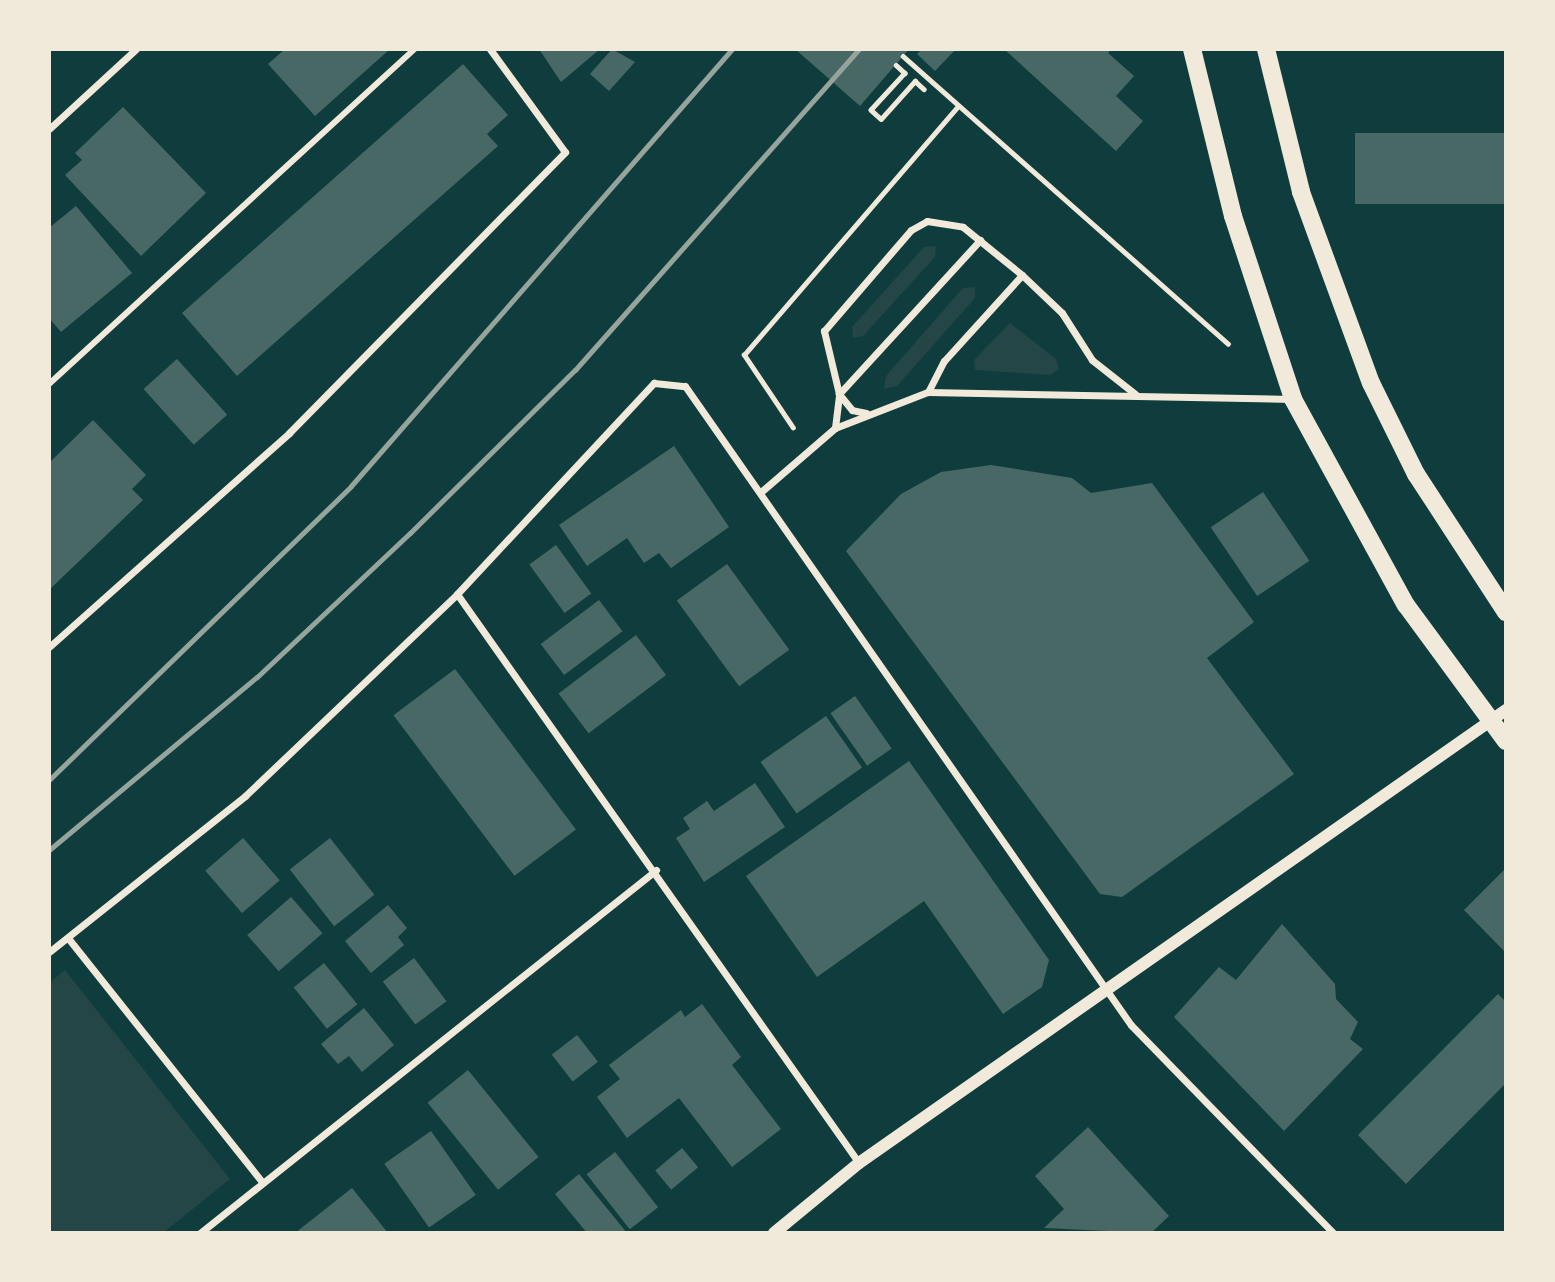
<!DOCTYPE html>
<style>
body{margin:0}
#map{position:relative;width:1555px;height:1282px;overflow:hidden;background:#0f3d3e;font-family:"Noto Serif",serif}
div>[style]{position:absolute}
.green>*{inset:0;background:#244646}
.building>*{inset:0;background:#486865;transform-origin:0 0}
.path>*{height:4.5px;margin:-2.25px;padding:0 2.25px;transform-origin:2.25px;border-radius:2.25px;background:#f1e9da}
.pedestrian>*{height:6px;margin:-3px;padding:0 3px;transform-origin:3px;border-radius:3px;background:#f1e9da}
.minor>*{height:7px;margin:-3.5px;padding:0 3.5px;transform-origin:3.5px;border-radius:3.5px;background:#f1e9da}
.tertiary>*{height:12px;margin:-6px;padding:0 6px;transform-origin:6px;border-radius:6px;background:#f1e9da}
.primary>*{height:18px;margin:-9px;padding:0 9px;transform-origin:9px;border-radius:9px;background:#f1e9da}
.rail>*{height:5px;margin:-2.5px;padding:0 2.5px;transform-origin:2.5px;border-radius:2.5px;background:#97a49c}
span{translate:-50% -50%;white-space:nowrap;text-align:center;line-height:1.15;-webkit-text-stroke:7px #f1e9da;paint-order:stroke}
.frame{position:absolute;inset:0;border:51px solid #f1e9da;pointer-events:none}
</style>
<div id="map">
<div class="green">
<i style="clip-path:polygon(936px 246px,935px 257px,863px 336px,853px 338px,852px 327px,924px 247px)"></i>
<i style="clip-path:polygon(975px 287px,975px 298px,897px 386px,884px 389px,886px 376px,963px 288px)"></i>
<i style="clip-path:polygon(1010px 323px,1056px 359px,1059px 369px,1050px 375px,975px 370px,974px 360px)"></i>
<i style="clip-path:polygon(65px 970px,230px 1179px,163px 1233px,49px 1233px,49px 983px)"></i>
</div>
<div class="building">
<i style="clip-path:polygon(285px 49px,390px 49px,315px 116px,268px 64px)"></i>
<i style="clip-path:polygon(539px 49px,600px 49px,561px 82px)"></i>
<i style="clip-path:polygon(612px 49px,635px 62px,609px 91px,590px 74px)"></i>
<i style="clip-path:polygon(795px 49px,909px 49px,860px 106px)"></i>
<i style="clip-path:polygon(922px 49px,956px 49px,935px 71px,917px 54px)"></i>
<i style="clip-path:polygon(1004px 49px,1112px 49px,1108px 53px,1134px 76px,1116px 96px,1143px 121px,1116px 151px)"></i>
<i style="clip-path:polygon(463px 64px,508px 115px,487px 134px,498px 146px,237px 376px,182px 313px)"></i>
<i style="clip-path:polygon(123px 107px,206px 193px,141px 256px,65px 175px,82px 160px,75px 153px)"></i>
<i style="left:1506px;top:133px;width:71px;height:151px;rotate:90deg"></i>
<i style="clip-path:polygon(76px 206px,132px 273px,61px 332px,49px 318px,49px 228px)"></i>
<i style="left:177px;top:359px;width:75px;height:45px;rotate:48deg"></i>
<i style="clip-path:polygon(93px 420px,146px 475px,132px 489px,143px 500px,49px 590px,49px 463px)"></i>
<i style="clip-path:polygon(674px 446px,729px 527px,671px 568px,659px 553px,644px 563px,627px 538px,587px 566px,559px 525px)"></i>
<i style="clip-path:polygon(991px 465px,1072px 478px,1091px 493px,1152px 483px,1254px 622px,1207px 658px,1294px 774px,1122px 897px,1100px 894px,846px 551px,901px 494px,941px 472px)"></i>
<i style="left:1263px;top:492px;width:83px;height:63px;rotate:56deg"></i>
<i style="left:556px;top:545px;width:60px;height:33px;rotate:54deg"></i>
<i style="left:727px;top:564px;width:106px;height:62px;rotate:54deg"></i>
<i style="left:599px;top:600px;width:39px;height:73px;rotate:53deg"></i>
<i style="left:636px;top:635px;width:50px;height:97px;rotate:53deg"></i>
<i style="left:455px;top:669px;width:201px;height:77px;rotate:53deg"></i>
<i style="left:855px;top:696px;width:64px;height:30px;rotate:55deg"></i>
<i style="left:826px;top:716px;width:63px;height:80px;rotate:55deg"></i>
<i style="clip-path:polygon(909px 761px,1049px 960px,1042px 987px,1003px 1014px,924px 901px,817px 977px,746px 876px)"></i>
<i style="clip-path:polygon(755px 783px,785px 827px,704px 882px,676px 838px,690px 829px,683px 818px,707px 801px,714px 811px)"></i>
<i style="left:243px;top:838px;width:56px;height:50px;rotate:49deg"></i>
<i style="left:330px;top:838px;width:72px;height:51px;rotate:52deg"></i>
<i style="clip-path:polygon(1506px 868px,1506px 953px,1464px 910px)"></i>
<i style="left:291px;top:897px;width:48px;height:58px;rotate:49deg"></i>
<i style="clip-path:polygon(388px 905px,407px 928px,398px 937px,404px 945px,371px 973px,345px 941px)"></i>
<i style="clip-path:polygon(1282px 924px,1335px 984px,1336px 999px,1358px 1022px,1350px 1039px,1363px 1049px,1284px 1131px,1174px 1017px,1219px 967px,1236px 980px)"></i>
<i style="left:414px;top:958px;width:54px;height:39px;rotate:53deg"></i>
<i style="left:324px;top:963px;width:53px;height:39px;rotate:51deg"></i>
<i style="clip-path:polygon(1498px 994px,1506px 1002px,1506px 1083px,1406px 1184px,1358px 1135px)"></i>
<i style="clip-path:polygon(702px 1004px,741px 1057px,732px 1065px,781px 1129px,732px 1167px,679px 1098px,627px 1138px,597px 1097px,620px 1079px,609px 1065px,681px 1010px,685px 1017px)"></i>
<i style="clip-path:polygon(364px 1008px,394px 1045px,362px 1072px,349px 1056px,338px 1064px,321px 1044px)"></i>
<i style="left:577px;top:1035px;width:34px;height:32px;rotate:52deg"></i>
<i style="left:468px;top:1070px;width:112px;height:52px;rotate:51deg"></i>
<i style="clip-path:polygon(1088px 1127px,1169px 1216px,1151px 1233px,1044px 1228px,1064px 1209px,1035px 1176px)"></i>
<i style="left:431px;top:1131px;width:78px;height:57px;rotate:55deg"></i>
<i style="left:682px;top:1148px;width:25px;height:35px;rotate:50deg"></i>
<i style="left:615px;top:1152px;width:70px;height:36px;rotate:52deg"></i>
<i style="clip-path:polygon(579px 1174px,627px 1233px,587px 1233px,555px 1194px)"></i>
<i style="clip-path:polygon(352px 1188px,388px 1233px,295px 1233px)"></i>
</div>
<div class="path">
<i style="left:903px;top:56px;width:434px;rotate:41.5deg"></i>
<i style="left:896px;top:65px;width:12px;rotate:42deg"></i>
<i style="left:905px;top:73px;width:50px;rotate:132.6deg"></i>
<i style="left:871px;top:110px;width:13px;rotate:42deg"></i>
<i style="left:881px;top:119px;width:51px;rotate:-48.2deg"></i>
<i style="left:915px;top:81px;width:12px;rotate:42deg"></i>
<i style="left:793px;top:428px;width:88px;rotate:-123.9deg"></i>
<i style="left:744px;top:355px;width:328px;rotate:-49.3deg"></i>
</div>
<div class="pedestrian">
<i style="left:49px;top:384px;width:496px;rotate:-42.5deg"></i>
</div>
<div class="minor">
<i style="left:49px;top:129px;width:118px;rotate:-42.6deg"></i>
<i style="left:928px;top:392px;width:35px;rotate:-63deg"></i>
<i style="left:944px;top:361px;width:116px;rotate:-47.8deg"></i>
<i style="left:866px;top:413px;width:14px;rotate:-168deg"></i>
<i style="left:852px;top:410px;width:21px;rotate:-129deg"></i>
<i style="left:839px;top:394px;width:209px;rotate:-47.5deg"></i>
<i style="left:835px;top:428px;width:34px;rotate:-83deg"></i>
<i style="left:839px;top:394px;width:65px;rotate:-103.4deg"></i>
<i style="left:824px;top:331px;width:133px;rotate:-49.3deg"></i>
<i style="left:911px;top:230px;width:18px;rotate:-29deg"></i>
<i style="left:927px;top:221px;width:36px;rotate:9deg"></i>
<i style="left:963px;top:227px;width:76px;rotate:39.1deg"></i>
<i style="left:1022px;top:275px;width:55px;rotate:43.5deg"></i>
<i style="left:1062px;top:313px;width:56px;rotate:57.4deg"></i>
<i style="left:1092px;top:360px;width:55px;rotate:38.3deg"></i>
<i style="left:762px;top:491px;width:96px;rotate:-40.8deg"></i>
<i style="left:835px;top:428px;width:100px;rotate:-21.2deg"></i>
<i style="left:928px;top:392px;width:364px;rotate:1.1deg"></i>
<i style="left:457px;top:594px;width:697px;rotate:54.76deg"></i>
<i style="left:49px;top:647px;width:322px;rotate:-41.7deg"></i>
<i style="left:289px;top:433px;width:394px;rotate:-45.5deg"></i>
<i style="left:565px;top:152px;width:127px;rotate:-126.1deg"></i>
<i style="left:68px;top:938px;width:312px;rotate:51.5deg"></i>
<i style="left:49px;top:952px;width:251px;rotate:-38.5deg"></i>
<i style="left:245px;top:796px;width:293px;rotate:-43.6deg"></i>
<i style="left:457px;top:594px;width:289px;rotate:-47deg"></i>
<i style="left:654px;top:383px;width:31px;rotate:6deg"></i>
<i style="left:685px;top:386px;width:779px;rotate:55.09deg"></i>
<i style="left:1131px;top:1025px;width:290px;rotate:45.8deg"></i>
<i style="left:200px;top:1233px;width:583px;rotate:-38.52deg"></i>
</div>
<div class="tertiary">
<i style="left:774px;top:1233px;width:110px;rotate:-39.5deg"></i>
<i style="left:859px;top:1163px;width:790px;rotate:-35deg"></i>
</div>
<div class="primary">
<i style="left:1192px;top:49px;width:172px;rotate:76.2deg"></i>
<i style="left:1233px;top:216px;width:193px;rotate:71.8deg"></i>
<i style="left:1293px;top:399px;width:235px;rotate:61.3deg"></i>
<i style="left:1406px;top:605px;width:169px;rotate:53.7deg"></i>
<i style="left:1266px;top:49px;width:147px;rotate:76.2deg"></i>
<i style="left:1301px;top:192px;width:203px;rotate:69.9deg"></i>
<i style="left:1371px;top:383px;width:102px;rotate:63.7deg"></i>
<i style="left:1416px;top:474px;width:165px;rotate:56.9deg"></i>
</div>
<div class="rail">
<i style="left:49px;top:780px;width:421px;rotate:-44.2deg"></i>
<i style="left:351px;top:486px;width:580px;rotate:-48.92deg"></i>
<i style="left:49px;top:850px;width:271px;rotate:-39.8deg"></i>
<i style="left:257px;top:677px;width:210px;rotate:-43.3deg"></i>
<i style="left:410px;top:533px;width:232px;rotate:-44.7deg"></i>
<i style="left:575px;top:370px;width:429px;rotate:-48.5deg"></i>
</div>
<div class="frame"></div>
</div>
